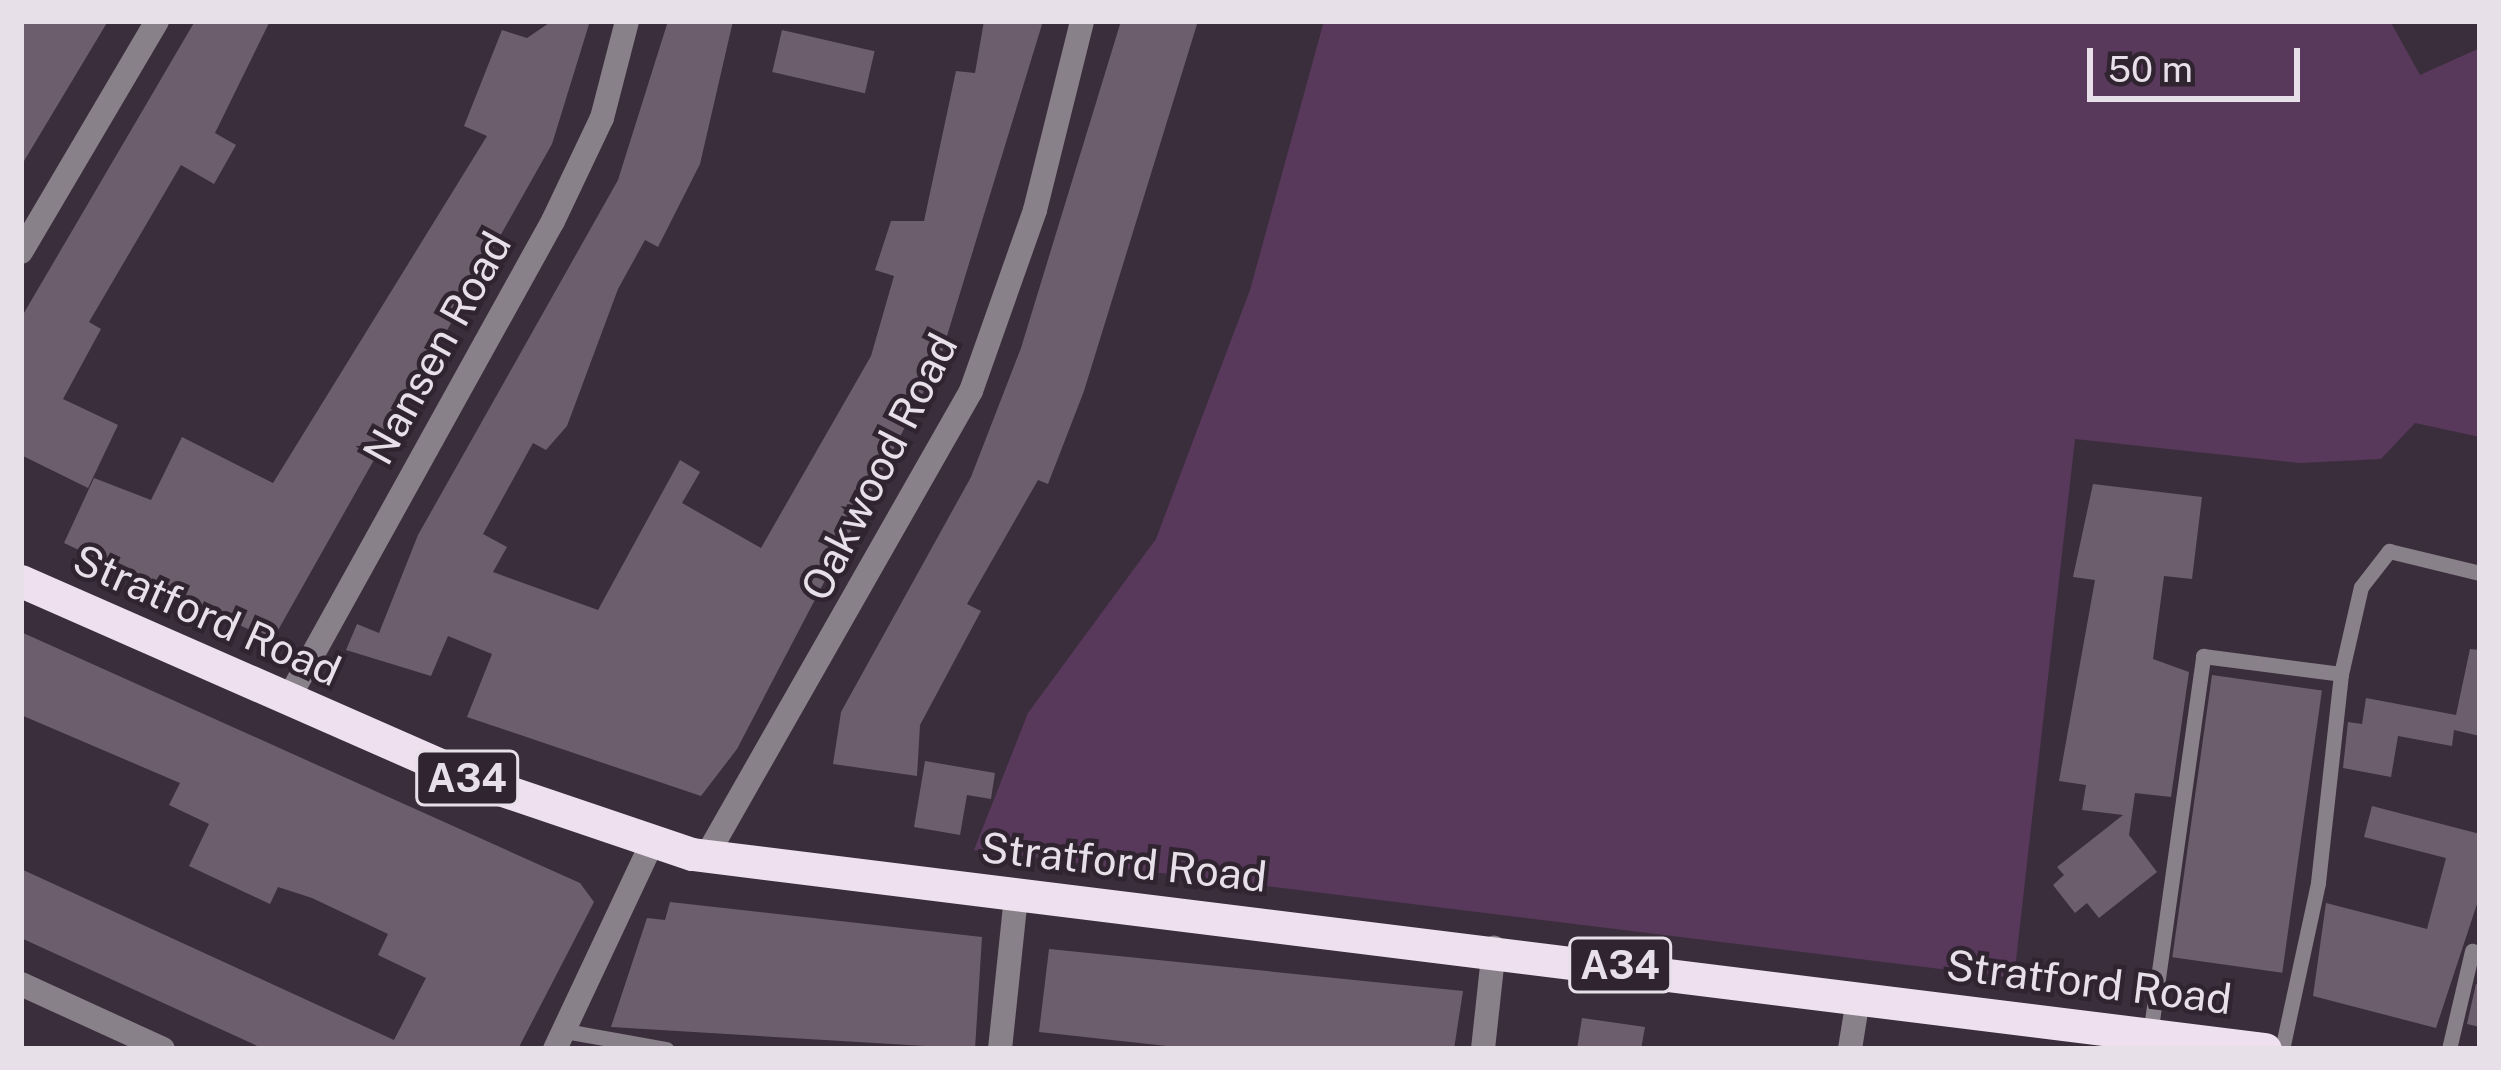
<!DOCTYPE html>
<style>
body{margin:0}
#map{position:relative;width:2501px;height:1070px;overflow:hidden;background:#3b2e3c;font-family:"Public Sans",sans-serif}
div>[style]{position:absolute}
.green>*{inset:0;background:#58395b}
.building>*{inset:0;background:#6c5e6d;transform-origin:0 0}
.service>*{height:15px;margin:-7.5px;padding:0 7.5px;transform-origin:7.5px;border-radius:7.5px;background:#888189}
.minor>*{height:24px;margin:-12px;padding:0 12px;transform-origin:12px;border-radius:12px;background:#888189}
.tertiary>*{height:24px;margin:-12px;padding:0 12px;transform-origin:12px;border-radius:12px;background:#888189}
.trunk>*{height:33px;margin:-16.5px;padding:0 16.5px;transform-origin:16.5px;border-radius:16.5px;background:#eee0ee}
span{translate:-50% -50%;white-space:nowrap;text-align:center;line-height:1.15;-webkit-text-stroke:9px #302431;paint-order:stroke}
.shield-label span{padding:3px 9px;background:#302431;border:3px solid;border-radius:9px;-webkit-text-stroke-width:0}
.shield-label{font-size:39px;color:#e8e0e9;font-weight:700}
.street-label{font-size:42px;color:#e8e0e9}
.frame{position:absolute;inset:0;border:24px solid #e8e0e9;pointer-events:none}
.scale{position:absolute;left:2087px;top:48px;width:213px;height:54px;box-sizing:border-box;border:6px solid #e8e0e9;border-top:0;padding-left:15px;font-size:36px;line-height:42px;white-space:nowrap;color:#e8e0e9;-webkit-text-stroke:9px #302431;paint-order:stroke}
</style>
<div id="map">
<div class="green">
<i style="clip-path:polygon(1324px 21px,2390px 21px,2420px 75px,2480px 48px,2480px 437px,2415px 423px,2381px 459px,2300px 463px,2075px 439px,2014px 978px,974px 850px,1028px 713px,1156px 539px,1250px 290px)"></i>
</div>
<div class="building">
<i style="clip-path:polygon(21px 21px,108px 21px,21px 166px)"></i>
<i style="clip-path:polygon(195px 21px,270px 21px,215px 133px,236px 145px,214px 184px,181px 165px,89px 322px,101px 329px,63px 399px,118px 425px,88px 488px,21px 455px,21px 318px)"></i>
<i style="clip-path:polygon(552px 21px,590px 21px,552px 144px,277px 632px,265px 637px,64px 543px,94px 478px,151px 500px,182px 437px,273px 483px,487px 136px,464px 126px,502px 30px,527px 38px)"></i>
<i style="clip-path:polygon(668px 21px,733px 21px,700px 164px,658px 247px,645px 240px,618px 289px,567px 426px,546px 450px,533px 443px,483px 534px,507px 547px,493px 572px,598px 610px,680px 460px,700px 472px,682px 503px,761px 548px,871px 356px,894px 276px,875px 270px,891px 221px,924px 221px,956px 71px,975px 73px,984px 21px,1043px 21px,939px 362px,737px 749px,701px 796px,467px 717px,492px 654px,448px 636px,431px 676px,346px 650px,357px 624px,379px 633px,418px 535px,618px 180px)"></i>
<i style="clip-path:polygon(1121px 21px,1198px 21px,1084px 391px,1048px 484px,1038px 480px,967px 604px,981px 611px,920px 725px,917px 776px,833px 764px,841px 712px,971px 477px,1021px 348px)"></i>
<i style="left:782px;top:30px;width:95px;height:43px;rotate:13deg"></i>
<i style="clip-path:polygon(2093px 484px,2202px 497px,2192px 579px,2164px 576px,2153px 659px,2189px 672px,2171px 797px,2135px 793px,2129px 835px,2157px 872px,2099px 918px,2087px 903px,2075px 913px,2053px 885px,2064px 875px,2057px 867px,2123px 815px,2082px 810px,2086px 785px,2059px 781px,2095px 580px,2073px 577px)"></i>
<i style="clip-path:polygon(21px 632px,580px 883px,594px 902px,518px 1049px,264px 1049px,21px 938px,21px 869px,394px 1040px,426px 978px,378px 955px,388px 934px,312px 898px,278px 887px,270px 904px,189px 866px,209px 824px,169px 805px,180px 783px,21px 715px)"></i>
<i style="clip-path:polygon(2470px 649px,2480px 650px,2480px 736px,2454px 730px,2452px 746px,2398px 736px,2391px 777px,2343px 768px,2348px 722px,2362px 724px,2366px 698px,2456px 715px)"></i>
<i style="left:2212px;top:675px;width:111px;height:285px;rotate:8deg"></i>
<i style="clip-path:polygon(925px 761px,995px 773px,991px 799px,967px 795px,960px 835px,914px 827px)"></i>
<i style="clip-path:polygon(2372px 806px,2480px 834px,2480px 895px,2436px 1028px,2313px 996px,2326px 903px,2427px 929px,2446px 858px,2364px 837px)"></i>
<i style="clip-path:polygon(670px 902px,982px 937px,975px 1049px,611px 1027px,647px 918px,665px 920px)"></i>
<i style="clip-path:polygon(1049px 949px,1463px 991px,1454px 1049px,1194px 1049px,1039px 1032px)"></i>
<i style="clip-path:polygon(2476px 984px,2480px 985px,2480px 1027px,2467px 1024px)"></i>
<i style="clip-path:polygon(1582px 1018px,1645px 1027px,1641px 1049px,1577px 1049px)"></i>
</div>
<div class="service">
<i style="left:2341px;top:674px;width:89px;rotate:-77.1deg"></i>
<i style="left:2361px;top:587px;width:46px;rotate:-52.1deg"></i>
<i style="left:2389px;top:551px;width:94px;rotate:13.6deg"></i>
<i style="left:565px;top:1031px;width:103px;rotate:10.1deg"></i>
<i style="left:2150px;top:1035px;width:383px;rotate:-82deg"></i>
<i style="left:2203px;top:656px;width:139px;rotate:7.4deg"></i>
<i style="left:2341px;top:674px;width:210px;rotate:96.3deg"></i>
<i style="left:2318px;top:883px;width:170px;rotate:102.2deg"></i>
<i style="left:2449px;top:1049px;width:101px;rotate:-76.8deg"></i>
</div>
<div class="minor">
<i style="left:21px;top:252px;width:268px;rotate:-59.5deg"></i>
<i style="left:287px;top:701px;width:549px;rotate:-61.01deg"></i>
<i style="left:553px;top:221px;width:114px;rotate:-64.6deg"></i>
<i style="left:602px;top:118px;width:100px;rotate:-75.5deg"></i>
<i style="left:707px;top:855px;width:534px;rotate:-60.36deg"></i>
<i style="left:971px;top:391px;width:192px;rotate:-70.5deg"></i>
<i style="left:1035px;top:210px;width:195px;rotate:-76deg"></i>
<i style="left:21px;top:984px;width:156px;rotate:24.6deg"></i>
<i style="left:1000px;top:1049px;width:154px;rotate:-84deg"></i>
<i style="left:1483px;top:1049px;width:102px;rotate:-83.8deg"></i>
<i style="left:1850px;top:1049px;width:51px;rotate:-80.9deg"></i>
</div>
<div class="tertiary">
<i style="left:555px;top:1049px;width:225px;rotate:-64.8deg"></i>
</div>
<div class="trunk">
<i style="left:21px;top:581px;width:497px;rotate:23.7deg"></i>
<i style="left:476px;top:781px;width:228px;rotate:18.7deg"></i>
<i style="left:692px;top:854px;width:1585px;rotate:7.07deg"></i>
</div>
<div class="shield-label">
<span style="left:467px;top:778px">A34</span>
<span style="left:1620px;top:965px">A34</span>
</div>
<div class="street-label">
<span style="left:437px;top:348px;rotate:-61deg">Nansen Road</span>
<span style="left:879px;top:467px;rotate:-63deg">Oakwood Road</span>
<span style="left:207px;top:615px;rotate:24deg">Stratford Road</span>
<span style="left:1124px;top:862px;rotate:6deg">Stratford Road</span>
<span style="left:2089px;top:982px;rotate:7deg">Stratford Road</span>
</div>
<div class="frame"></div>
<div class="scale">50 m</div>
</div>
